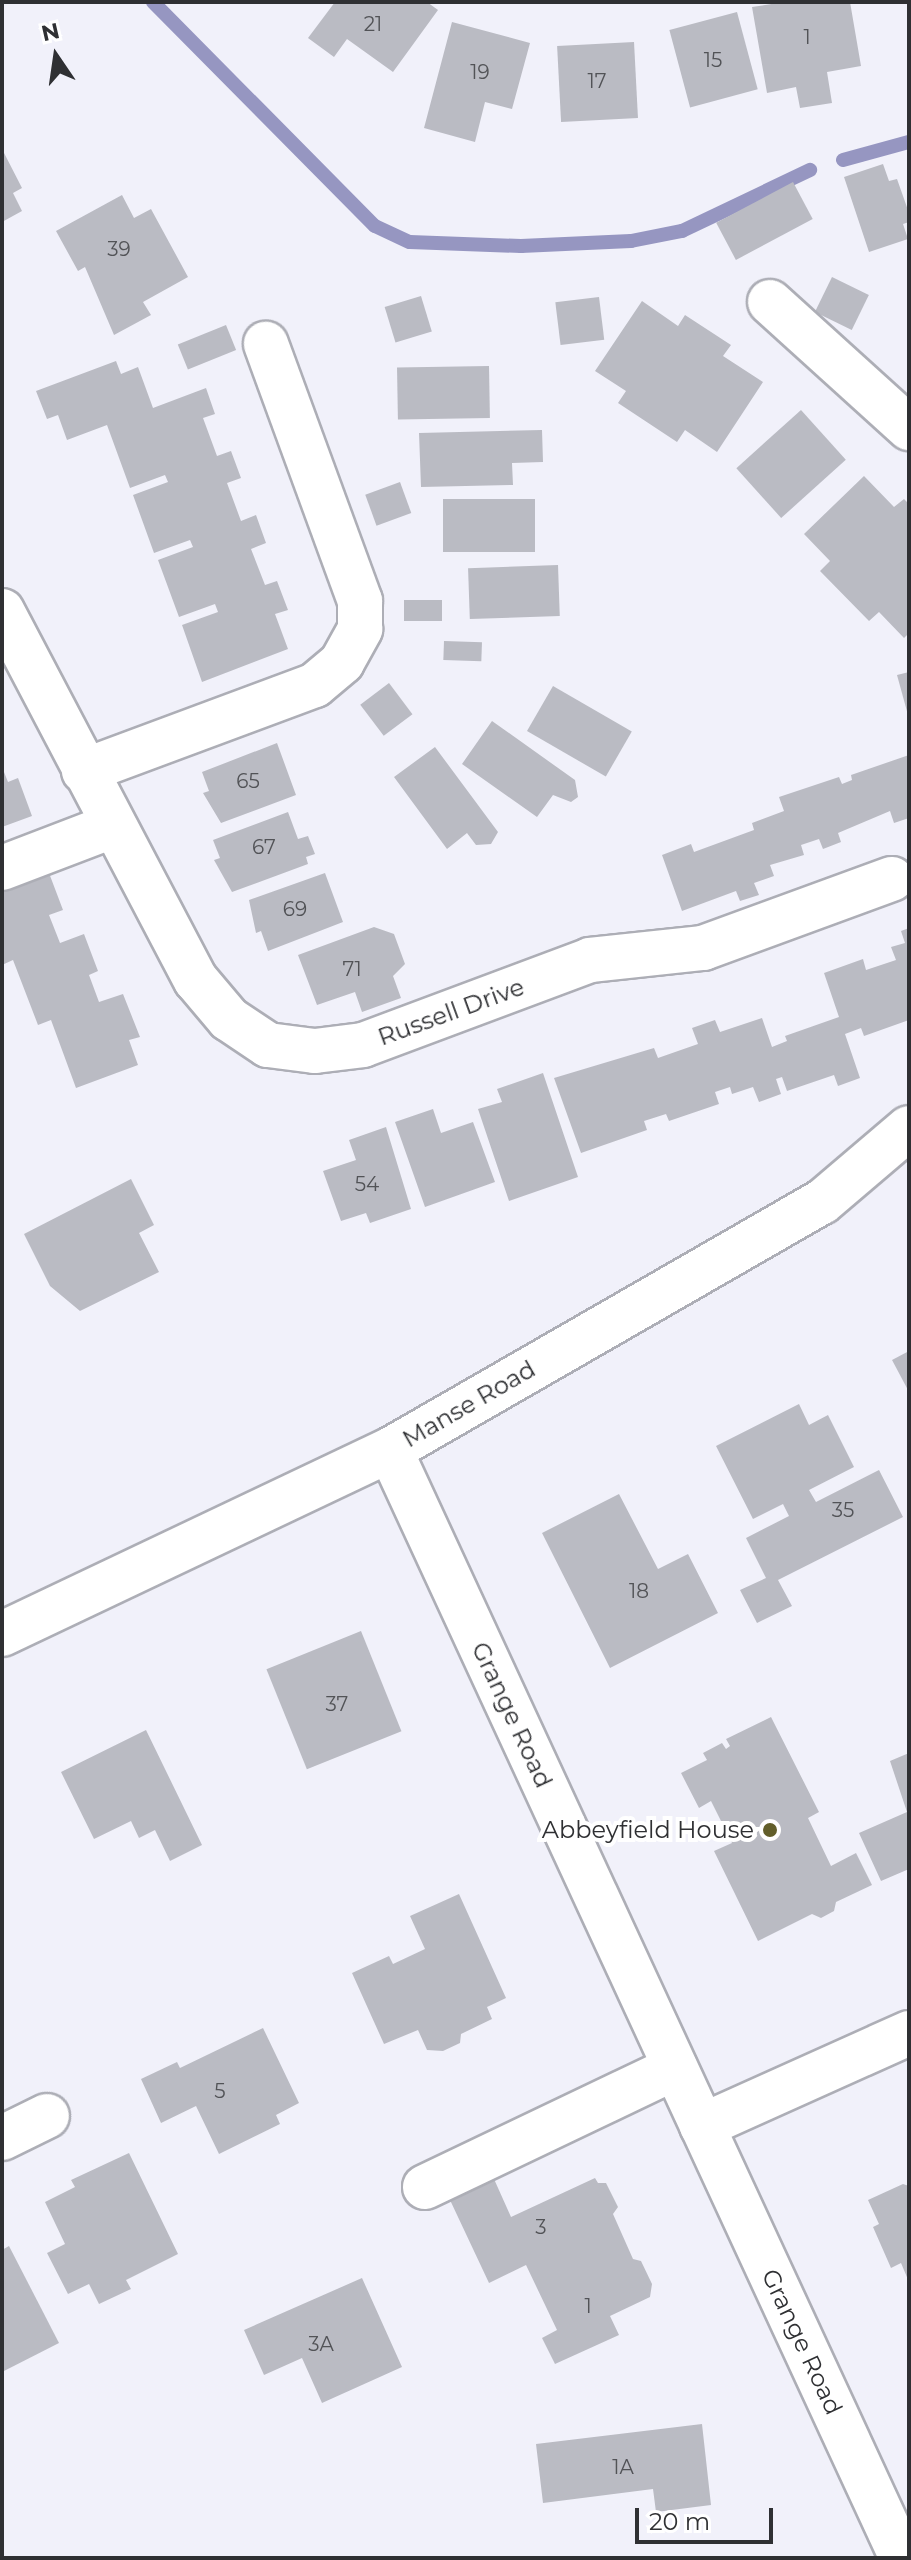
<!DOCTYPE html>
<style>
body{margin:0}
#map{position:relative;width:911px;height:2560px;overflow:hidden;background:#f1f1fa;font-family:Montserrat,sans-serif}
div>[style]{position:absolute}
.stream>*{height:14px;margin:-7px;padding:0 7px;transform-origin:7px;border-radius:7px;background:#9696c1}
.building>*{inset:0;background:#babbc3;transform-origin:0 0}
.roads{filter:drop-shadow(2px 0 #adaeb6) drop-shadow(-2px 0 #adaeb6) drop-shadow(0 2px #adaeb6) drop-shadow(0 -2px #adaeb6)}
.minor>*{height:44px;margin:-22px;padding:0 22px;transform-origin:22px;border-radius:22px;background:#fff}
.dots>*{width:22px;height:22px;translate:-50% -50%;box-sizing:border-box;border:4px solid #fff;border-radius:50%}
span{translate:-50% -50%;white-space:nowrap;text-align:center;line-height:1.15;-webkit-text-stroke:8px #fff;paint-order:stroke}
.number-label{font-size:20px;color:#525357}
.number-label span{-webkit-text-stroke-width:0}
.street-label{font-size:24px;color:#2f3033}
.poi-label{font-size:24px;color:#2f3033}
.right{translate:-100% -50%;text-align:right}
.frame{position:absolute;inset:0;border:4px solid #2f3033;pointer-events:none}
.north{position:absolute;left:16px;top:16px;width:80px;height:80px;-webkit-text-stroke:6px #fff;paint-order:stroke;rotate:347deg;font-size:22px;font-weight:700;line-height:32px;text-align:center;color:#2f3033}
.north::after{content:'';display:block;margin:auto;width:28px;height:36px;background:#2f3033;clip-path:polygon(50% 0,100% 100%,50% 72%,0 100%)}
.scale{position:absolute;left:635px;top:2508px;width:138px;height:36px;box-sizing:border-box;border:4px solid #2f3033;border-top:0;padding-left:10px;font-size:24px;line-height:28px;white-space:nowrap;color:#2f3033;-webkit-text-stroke:6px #fff;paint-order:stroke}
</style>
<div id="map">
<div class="stream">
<i style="left:153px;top:2px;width:315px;rotate:45.3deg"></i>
<i style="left:375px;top:226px;width:38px;rotate:25deg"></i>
<i style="left:410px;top:242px;width:111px;rotate:2.1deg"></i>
<i style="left:521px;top:246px;width:110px;rotate:-2.6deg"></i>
<i style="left:631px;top:241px;width:52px;rotate:-11.1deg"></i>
<i style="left:682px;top:231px;width:142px;rotate:-25.5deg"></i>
<i style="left:843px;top:160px;width:68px;rotate:-15.3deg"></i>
</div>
<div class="building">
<i style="clip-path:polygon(335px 2px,427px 2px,438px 10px,393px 72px,347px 39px,334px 57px,308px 38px)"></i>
<i style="clip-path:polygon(784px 2px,850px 2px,861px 66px,827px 72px,832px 103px,800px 108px,796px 87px,767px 93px,752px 7px)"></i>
<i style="left:737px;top:12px;width:80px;height:70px;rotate:75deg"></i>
<i style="clip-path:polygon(452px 22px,530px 43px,512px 109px,485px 102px,475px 142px,424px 128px)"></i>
<i style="left:634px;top:42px;width:76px;height:77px;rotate:87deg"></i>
<i style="clip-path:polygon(2px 149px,22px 188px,13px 193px,22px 211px,2px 222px)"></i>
<i style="clip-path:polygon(883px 164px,889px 181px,897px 179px,909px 213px,909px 222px,903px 224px,908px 239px,869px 252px,844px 177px)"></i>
<i style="left:793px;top:182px;width:42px;height:87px;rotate:62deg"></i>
<i style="clip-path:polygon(122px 195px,134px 218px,151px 209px,188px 277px,143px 302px,151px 315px,114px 335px,85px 267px,78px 271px,56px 231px)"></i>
<i style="left:832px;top:277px;width:41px;height:39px;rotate:26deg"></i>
<i style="left:421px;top:296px;width:37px;height:38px;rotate:73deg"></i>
<i style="left:599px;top:297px;width:43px;height:44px;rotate:83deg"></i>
<i style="clip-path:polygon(642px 301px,678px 326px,685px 315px,731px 345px,723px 356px,763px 382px,717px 452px,685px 430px,677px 442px,618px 403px,626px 391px,595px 371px)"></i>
<i style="left:226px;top:325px;width:27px;height:52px;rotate:68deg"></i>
<i style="clip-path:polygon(116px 361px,121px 374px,138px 367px,153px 408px,206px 388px,215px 414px,203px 418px,217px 456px,231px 451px,241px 478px,227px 483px,241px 521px,256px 515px,266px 543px,251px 549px,265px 585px,277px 581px,288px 610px,275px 614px,288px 649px,202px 682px,182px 625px,218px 612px,215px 604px,179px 617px,158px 560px,193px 547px,190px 540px,154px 553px,133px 495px,168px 482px,165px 475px,130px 488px,107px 425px,67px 440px,58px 415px,47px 419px,36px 391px)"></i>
<i style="left:489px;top:366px;width:52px;height:92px;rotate:89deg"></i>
<i style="left:801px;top:410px;width:67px;height:87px;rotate:48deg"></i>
<i style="clip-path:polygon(542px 430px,543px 462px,512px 463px,513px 485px,421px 487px,419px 433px)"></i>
<i style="clip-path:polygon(864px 476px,894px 507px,904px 499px,909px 504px,909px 633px,904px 638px,879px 612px,869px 621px,820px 571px,830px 561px,804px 534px)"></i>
<i style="left:400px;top:482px;width:33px;height:37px;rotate:70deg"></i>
<i style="left:535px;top:499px;width:53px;height:92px;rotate:90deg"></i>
<i style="left:558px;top:565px;width:51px;height:90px;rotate:88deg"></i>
<i style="left:442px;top:600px;width:21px;height:38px;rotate:90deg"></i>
<i style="left:444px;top:641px;width:38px;height:19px;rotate:2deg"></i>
<i style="clip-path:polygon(909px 672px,909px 715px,908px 715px,897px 675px)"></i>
<i style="left:389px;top:683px;width:39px;height:36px;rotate:53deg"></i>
<i style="left:553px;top:686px;width:91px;height:52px;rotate:30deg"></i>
<i style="clip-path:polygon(492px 721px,575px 780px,578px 797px,571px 802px,553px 795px,537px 817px,462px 764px)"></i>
<i style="clip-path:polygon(277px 743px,296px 795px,221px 823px,203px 793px,209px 791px,202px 772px)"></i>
<i style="clip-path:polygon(435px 747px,498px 832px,491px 844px,476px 845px,467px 833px,447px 849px,394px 777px)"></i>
<i style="clip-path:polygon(909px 755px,909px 818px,894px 823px,890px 811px,838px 833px,841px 842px,823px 849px,819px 839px,801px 845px,804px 855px,770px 865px,774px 876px,754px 883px,759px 895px,740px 901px,736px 891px,682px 911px,662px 855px,691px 844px,694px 852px,754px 830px,752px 823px,784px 811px,779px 797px,839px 777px,842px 784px,852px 780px,851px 775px)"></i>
<i style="clip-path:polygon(2px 767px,8px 782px,18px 778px,32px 816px,2px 827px)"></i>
<i style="clip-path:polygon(288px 812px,298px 839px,308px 836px,315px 854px,306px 857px,308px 864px,232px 892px,214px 860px,220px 858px,213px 840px)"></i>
<i style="clip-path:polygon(49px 873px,63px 910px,49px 915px,60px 943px,84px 934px,98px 971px,89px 975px,99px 1002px,123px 994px,140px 1037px,129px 1040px,138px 1065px,76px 1088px,51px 1020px,38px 1025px,13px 960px,2px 965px,2px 890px)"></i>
<i style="clip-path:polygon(325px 873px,343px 922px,268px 951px,261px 931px,256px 933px,249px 900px)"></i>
<i style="clip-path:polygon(374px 927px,394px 934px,405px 964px,393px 976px,401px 998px,362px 1012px,355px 992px,317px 1005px,298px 955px)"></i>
<i style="clip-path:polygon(909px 928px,909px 1020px,864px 1036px,861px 1028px,845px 1034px,860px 1078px,838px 1086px,834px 1075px,787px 1091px,782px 1077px,776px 1079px,781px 1094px,759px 1102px,753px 1087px,732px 1094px,730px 1087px,715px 1092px,719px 1104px,669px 1121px,666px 1114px,644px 1121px,647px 1130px,581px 1153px,554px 1078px,654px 1048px,658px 1058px,698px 1044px,692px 1028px,715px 1020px,720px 1032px,762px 1018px,772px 1047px,787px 1041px,785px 1036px,839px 1017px,824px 973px,863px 959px,866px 970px,896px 960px,891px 947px,905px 943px,901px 931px)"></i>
<i style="clip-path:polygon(543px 1073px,578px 1177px,509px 1201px,478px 1109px,502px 1102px,497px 1089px)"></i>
<i style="clip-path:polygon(433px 1109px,441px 1133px,473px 1122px,495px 1182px,425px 1207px,395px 1122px)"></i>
<i style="clip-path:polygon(386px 1127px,411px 1209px,370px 1223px,366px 1213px,341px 1221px,323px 1171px,356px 1160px,349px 1140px)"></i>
<i style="clip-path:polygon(131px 1179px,154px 1225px,139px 1233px,159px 1272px,80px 1311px,50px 1286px,24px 1234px)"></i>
<i style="clip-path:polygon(909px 1351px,909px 1392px,892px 1360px)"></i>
<i style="clip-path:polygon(799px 1404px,809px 1425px,828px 1415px,854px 1467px,809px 1490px,816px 1502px,879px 1470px,903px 1517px,778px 1580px,792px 1606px,757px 1623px,740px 1590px,766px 1578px,746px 1538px,789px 1516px,783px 1504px,753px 1519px,716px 1446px)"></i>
<i style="clip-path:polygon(619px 1494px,658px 1569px,688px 1554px,718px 1613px,610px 1668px,542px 1533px)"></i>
<i style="left:361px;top:1631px;width:108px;height:102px;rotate:68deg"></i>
<i style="clip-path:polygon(771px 1717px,819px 1812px,808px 1818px,831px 1866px,856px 1853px,872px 1885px,836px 1902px,834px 1911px,821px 1918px,812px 1914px,758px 1941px,714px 1851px,732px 1843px,711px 1801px,699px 1808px,681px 1773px,707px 1760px,703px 1753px,722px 1743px,726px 1749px,730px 1746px,726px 1739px)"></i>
<i style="clip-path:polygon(146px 1730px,202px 1845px,170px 1861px,155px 1830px,139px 1838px,131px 1821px,94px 1839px,61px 1772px)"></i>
<i style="clip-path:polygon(909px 1753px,909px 1869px,881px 1881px,859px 1833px,907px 1812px,890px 1761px)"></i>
<i style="clip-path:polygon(459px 1894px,506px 1998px,487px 2007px,492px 2019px,461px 2034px,460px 2043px,443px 2051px,427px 2050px,418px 2030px,384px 2044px,352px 1973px,389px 1956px,393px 1964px,425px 1949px,410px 1916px)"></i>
<i style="clip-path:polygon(263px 2028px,299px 2103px,276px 2115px,280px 2124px,219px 2154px,196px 2106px,161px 2123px,141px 2079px,177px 2062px,180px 2068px)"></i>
<i style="clip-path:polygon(129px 2153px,178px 2254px,126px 2280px,131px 2289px,99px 2304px,89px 2284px,68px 2294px,47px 2253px,65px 2244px,45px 2202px,75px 2187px,71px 2180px)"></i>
<i style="clip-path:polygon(595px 2178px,598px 2183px,606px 2183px,618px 2207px,613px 2214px,633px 2259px,641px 2261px,652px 2284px,650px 2297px,610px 2316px,619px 2335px,555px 2364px,542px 2338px,557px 2330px,526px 2265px,489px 2283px,450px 2200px,494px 2179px,511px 2217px)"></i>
<i style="clip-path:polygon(903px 2184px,909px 2186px,909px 2282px,901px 2263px,891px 2268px,873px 2227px,879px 2224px,868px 2200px)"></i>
<i style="clip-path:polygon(9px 2246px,59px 2343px,2px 2372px,2px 2250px)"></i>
<i style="clip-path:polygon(362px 2278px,402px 2367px,322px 2403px,302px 2358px,264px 2375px,244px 2330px)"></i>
<i style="clip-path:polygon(702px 2424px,711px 2505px,656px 2512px,653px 2489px,543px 2503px,536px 2444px)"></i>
</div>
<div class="roads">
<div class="minor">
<i style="left:770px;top:302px;width:188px;rotate:42.2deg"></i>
<i style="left:2px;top:611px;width:417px;rotate:62.3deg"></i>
<i style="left:196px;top:980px;width:51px;rotate:49.8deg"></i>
<i style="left:229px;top:1019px;width:47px;rotate:33.7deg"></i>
<i style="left:268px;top:1045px;width:47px;rotate:7.3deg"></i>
<i style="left:315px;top:1051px;width:48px;rotate:-7.1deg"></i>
<i style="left:363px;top:1045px;width:242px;rotate:-20.5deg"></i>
<i style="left:590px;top:960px;width:114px;rotate:-6.1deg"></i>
<i style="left:703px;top:948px;width:201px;rotate:-20.1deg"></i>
<i style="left:84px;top:771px;width:246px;rotate:-20.4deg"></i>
<i style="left:315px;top:685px;width:35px;rotate:-40deg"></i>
<i style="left:342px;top:662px;width:38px;rotate:-61deg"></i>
<i style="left:360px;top:629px;width:28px;rotate:-90deg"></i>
<i style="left:360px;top:601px;width:274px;rotate:-110.1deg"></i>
<i style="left:2px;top:868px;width:118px;rotate:-20.9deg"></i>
<i style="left:390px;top:1450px;width:1221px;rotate:65.2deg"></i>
<i style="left:2px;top:1634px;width:429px;rotate:-25.4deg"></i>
<i style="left:390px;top:1450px;width:498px;rotate:-29.9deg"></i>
<i style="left:822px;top:1202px;width:114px;rotate:-40.4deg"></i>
<i style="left:702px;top:2126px;width:227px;rotate:-24.2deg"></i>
<i style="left:2px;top:2138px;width:50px;rotate:-26.1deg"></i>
<i style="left:425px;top:2187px;width:277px;rotate:-25.5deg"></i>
</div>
</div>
<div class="dots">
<i style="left:770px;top:1830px;background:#625e2a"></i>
</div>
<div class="number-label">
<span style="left:373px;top:24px">21</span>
<span style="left:807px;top:37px">1</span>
<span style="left:713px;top:60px">15</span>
<span style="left:480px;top:72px">19</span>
<span style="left:597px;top:81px">17</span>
<span style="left:119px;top:249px">39</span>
<span style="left:248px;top:781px">65</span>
<span style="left:264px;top:847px">67</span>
<span style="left:295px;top:909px">69</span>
<span style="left:352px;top:969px">71</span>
<span style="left:367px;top:1184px">54</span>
<span style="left:843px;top:1510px">35</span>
<span style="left:639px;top:1591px">18</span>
<span style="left:337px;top:1704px">37</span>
<span style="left:220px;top:2091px">5</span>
<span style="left:541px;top:2227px">3</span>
<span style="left:588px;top:2306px">1</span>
<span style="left:321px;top:2344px">3A</span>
<span style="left:623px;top:2467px">1A</span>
</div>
<div class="street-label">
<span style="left:451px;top:1012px;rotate:-20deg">Russell Drive</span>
<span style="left:469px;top:1404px;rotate:-30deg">Manse Road</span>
<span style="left:512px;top:1715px;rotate:65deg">Grange Road</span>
<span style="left:802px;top:2342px;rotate:65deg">Grange Road</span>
</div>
<div class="poi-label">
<span class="right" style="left:754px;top:1830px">Abbeyfield House</span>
</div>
<div class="frame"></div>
<div class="north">N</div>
<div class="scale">20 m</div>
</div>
